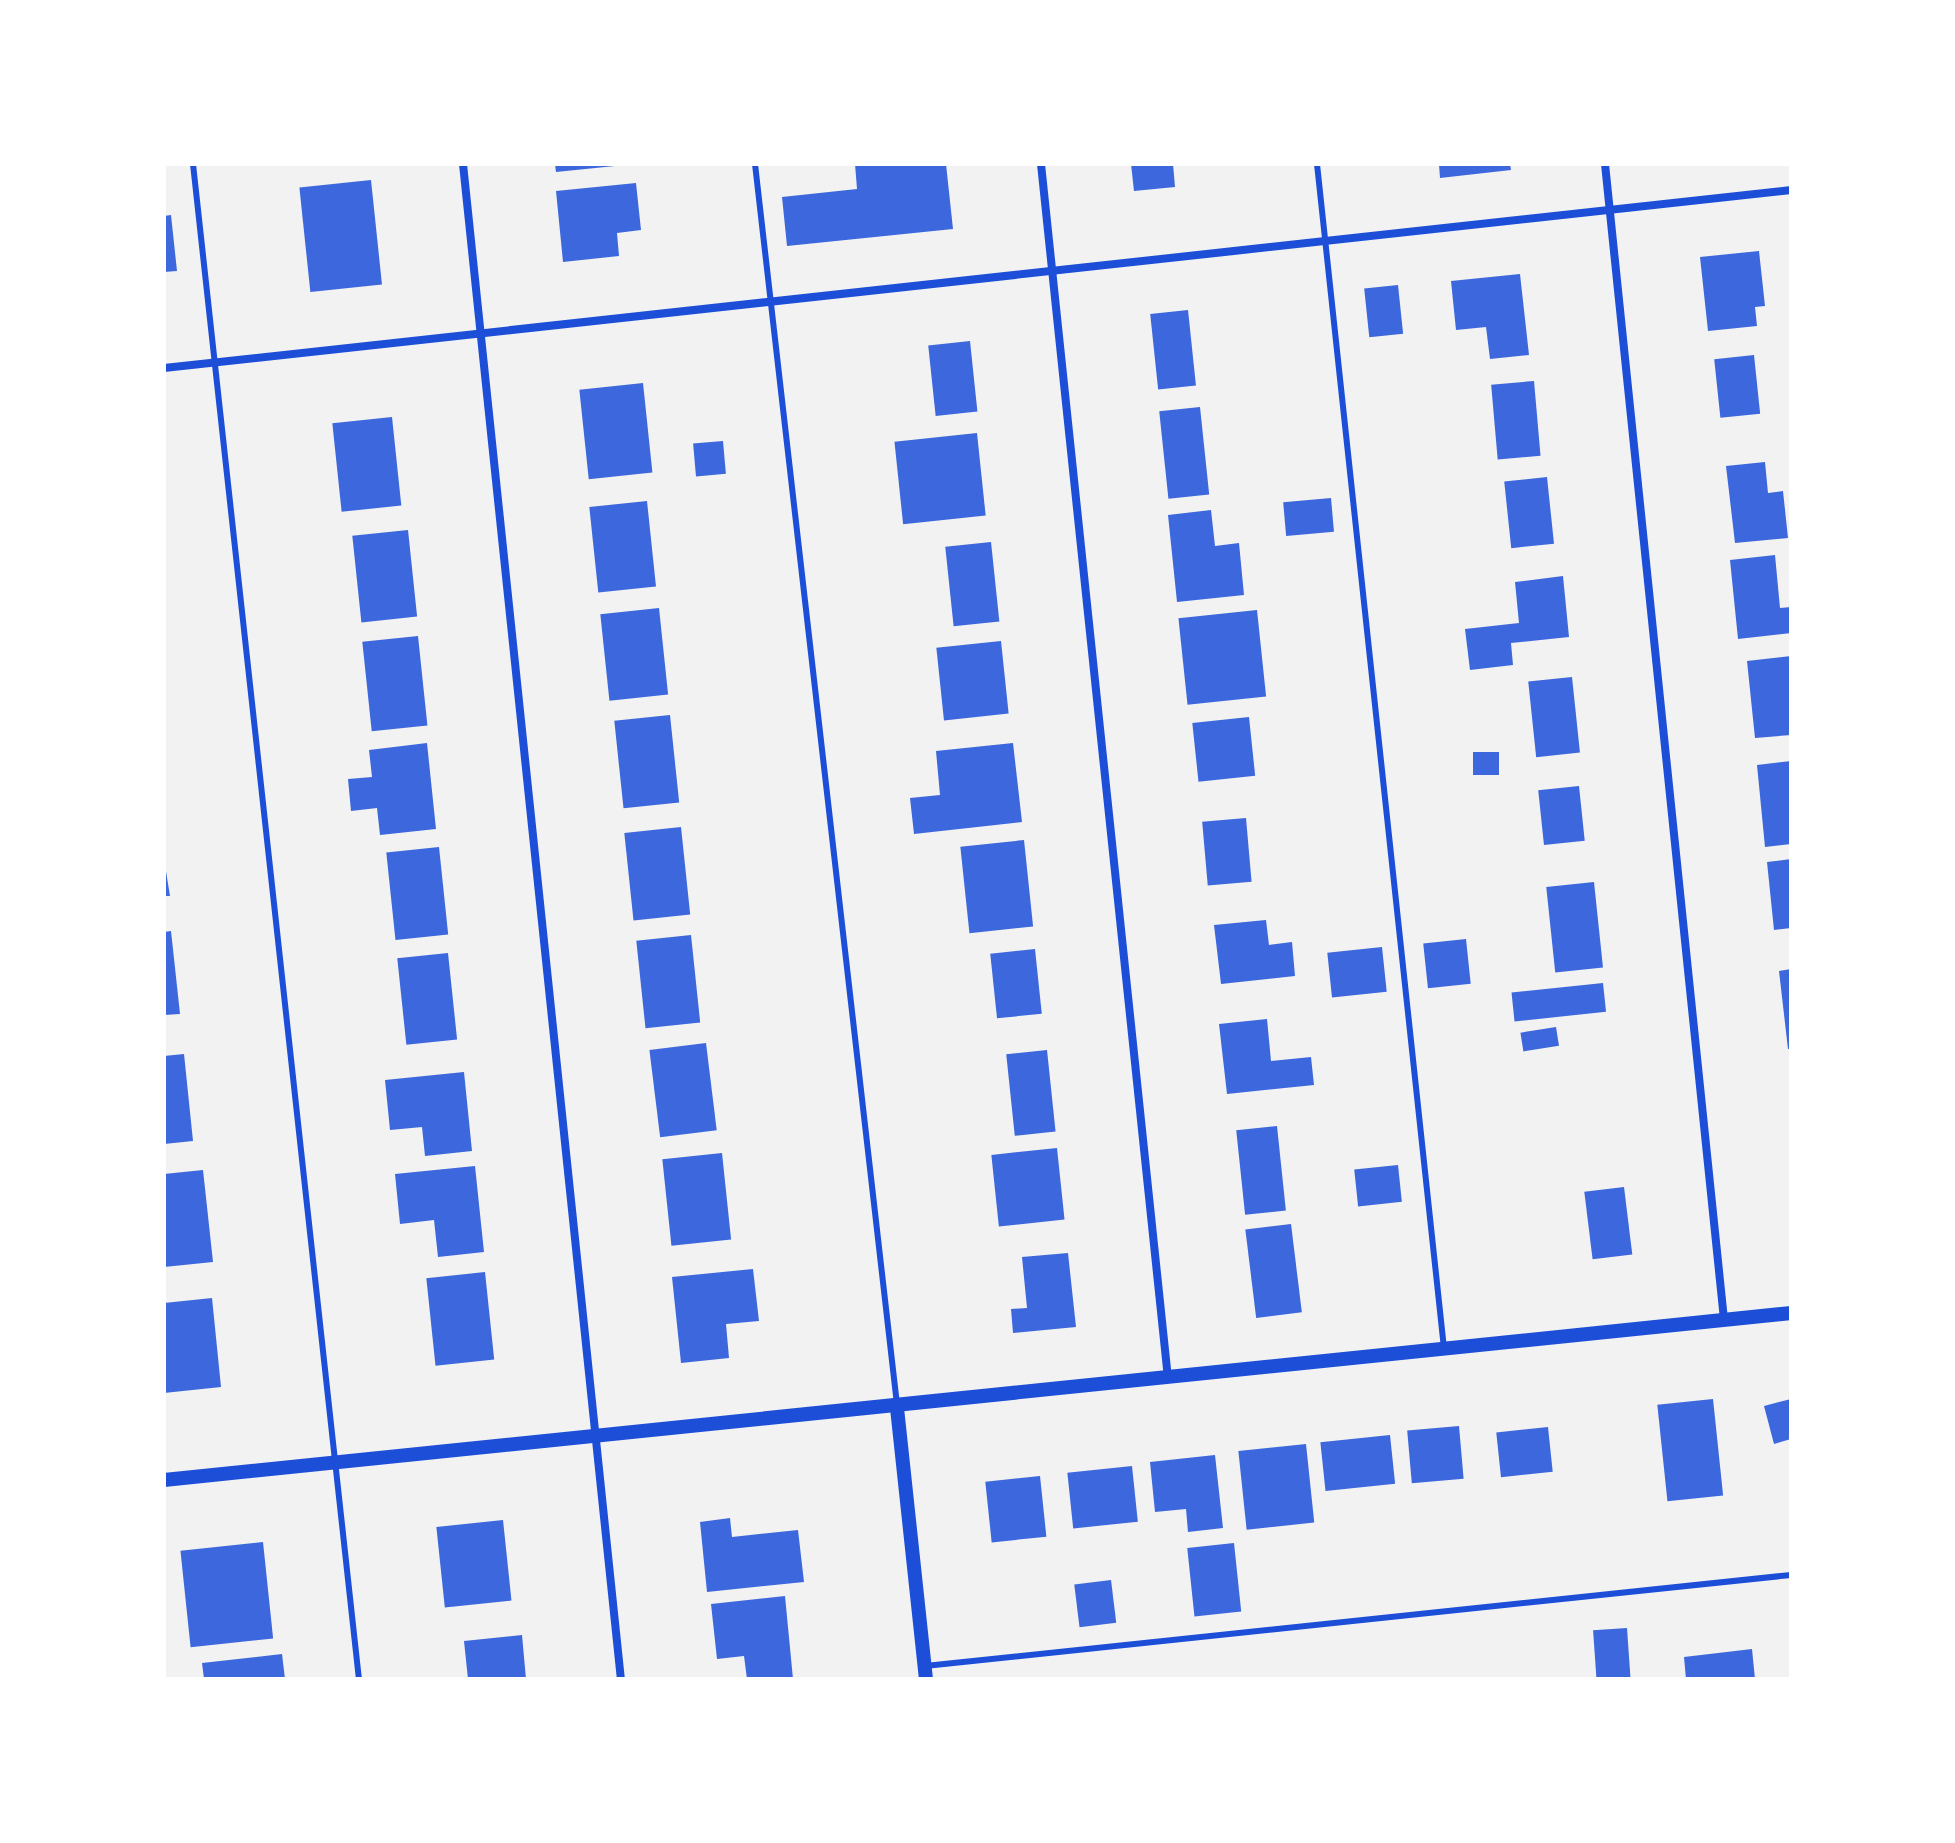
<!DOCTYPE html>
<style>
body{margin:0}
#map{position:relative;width:1955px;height:1843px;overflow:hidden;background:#f2f2f2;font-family:Lato,sans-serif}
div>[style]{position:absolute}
.building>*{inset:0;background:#3d67dc;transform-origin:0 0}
.service>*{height:6px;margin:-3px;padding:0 3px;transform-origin:3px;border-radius:3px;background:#1d4ed8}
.minor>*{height:8px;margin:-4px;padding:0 4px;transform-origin:4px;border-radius:4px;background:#1d4ed8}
.tertiary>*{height:14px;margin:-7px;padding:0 7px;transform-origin:7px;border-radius:7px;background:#1d4ed8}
span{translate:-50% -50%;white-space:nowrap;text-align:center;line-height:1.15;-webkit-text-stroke:6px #fff;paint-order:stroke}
.frame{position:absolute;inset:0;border:166px solid #fff;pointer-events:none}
</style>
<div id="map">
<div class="building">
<i style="clip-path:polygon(555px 164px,615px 164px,615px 166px,556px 172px)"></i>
<i style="clip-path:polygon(855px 164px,946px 164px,953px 229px,787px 246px,782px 197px,857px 189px)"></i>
<i style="clip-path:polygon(1131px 164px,1173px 164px,1175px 187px,1134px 191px)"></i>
<i style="clip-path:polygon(1439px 164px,1510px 164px,1511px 170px,1440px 178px)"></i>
<i style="left:371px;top:180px;width:105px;height:72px;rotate:84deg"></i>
<i style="clip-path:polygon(636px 183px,641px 230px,617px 233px,619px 256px,563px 262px,556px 191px)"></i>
<i style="clip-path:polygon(171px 215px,177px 271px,164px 272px,164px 216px)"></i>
<i style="clip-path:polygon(1759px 251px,1765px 306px,1755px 307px,1757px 326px,1708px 331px,1700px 257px)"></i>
<i style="clip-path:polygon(1520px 274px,1529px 355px,1490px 359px,1486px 327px,1456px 330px,1451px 281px)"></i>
<i style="left:1398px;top:285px;width:49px;height:34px;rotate:84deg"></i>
<i style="left:1188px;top:310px;width:76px;height:38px;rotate:84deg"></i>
<i style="left:970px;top:341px;width:71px;height:42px;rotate:84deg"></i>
<i style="left:1754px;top:355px;width:59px;height:40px;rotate:84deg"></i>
<i style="left:1534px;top:381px;width:75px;height:43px;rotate:85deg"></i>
<i style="left:643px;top:383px;width:90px;height:64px;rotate:84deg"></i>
<i style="left:1200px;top:407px;width:88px;height:41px;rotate:84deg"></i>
<i style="left:392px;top:417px;width:89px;height:60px;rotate:84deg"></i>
<i style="left:977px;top:433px;width:83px;height:83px;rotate:84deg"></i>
<i style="left:723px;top:441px;width:33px;height:30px;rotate:85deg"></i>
<i style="clip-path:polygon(1765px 462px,1768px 493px,1783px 491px,1788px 538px,1735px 543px,1726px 466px)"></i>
<i style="left:1547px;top:477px;width:67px;height:43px;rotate:84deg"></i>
<i style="left:1331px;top:498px;width:34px;height:48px;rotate:85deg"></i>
<i style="left:647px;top:501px;width:86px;height:58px;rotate:84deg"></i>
<i style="clip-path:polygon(1211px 510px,1215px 546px,1239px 543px,1244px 595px,1177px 602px,1168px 515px)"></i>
<i style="left:408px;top:530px;width:87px;height:56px;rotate:84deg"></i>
<i style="left:991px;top:542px;width:80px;height:46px;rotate:84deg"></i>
<i style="clip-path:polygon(1775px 555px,1780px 608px,1791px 607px,1791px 633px,1738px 639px,1730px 560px)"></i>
<i style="clip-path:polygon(1563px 576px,1569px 637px,1511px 643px,1513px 665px,1470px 670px,1465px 629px,1519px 623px,1515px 582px)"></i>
<i style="left:659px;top:608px;width:87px;height:59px;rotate:84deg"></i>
<i style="left:1257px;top:610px;width:87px;height:79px;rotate:84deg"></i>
<i style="left:418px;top:636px;width:90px;height:56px;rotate:84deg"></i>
<i style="left:1001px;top:641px;width:73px;height:65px;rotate:84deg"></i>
<i style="clip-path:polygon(1791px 656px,1791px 735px,1755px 738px,1747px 661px)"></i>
<i style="left:1572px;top:677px;width:76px;height:44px;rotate:84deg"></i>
<i style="left:670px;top:715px;width:88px;height:56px;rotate:84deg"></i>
<i style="left:1249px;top:717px;width:59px;height:57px;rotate:84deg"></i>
<i style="clip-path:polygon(427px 743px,436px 829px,380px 835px,377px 808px,351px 811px,348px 779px,372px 777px,369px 750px)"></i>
<i style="clip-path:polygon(1013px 743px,1022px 822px,914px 834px,910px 798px,940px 795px,936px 751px)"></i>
<i style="left:1473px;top:752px;width:26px;height:23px"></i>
<i style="clip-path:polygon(1791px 761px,1791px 844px,1765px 847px,1757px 765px)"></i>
<i style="left:1579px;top:786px;width:55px;height:41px;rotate:84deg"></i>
<i style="left:1246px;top:818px;width:64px;height:44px;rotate:85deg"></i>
<i style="left:681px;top:827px;width:88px;height:57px;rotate:84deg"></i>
<i style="left:1024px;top:840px;width:87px;height:64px;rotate:84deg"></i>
<i style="left:439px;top:847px;width:88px;height:53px;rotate:84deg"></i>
<i style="clip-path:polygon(164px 859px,170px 896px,164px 896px)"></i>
<i style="clip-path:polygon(1791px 859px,1791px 928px,1774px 930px,1767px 862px)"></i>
<i style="left:1594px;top:882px;width:86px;height:48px;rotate:84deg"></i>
<i style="clip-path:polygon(1266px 920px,1269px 945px,1292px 942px,1295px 976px,1221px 984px,1214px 925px)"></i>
<i style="clip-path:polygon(171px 931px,180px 1014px,164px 1015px,164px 932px)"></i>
<i style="left:691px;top:935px;width:88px;height:55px;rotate:84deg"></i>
<i style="left:1466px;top:939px;width:45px;height:43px;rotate:84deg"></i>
<i style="left:1382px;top:947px;width:45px;height:55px;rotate:84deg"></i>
<i style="left:1035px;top:949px;width:65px;height:45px;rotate:84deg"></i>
<i style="left:448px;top:953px;width:87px;height:51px;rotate:84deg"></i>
<i style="clip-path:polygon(1791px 969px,1791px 1049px,1788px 1049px,1779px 971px)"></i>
<i style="left:1603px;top:983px;width:29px;height:92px;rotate:84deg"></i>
<i style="clip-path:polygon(1267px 1019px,1271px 1061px,1311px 1057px,1314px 1085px,1227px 1094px,1219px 1024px)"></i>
<i style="left:1556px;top:1027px;width:19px;height:36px;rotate:81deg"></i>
<i style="left:706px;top:1043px;width:88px;height:57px;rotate:83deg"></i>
<i style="left:1047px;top:1050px;width:82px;height:41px;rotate:84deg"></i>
<i style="clip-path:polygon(184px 1054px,193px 1141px,164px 1144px,164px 1056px)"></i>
<i style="clip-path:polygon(464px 1072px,472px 1151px,425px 1156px,422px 1127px,390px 1130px,385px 1080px)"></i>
<i style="left:1277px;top:1126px;width:85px;height:41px;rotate:84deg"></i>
<i style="left:1057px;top:1148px;width:72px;height:66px;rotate:84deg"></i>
<i style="left:722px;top:1153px;width:87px;height:60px;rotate:84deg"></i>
<i style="left:1398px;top:1165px;width:37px;height:44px;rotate:84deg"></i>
<i style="clip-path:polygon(475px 1166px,484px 1252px,438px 1257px,434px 1220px,400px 1224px,395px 1174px)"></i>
<i style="clip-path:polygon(203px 1170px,213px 1262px,164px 1267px,164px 1174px)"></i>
<i style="left:1624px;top:1187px;width:68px;height:40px;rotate:83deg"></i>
<i style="left:1291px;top:1224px;width:89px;height:46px;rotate:83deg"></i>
<i style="clip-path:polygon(1068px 1253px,1076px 1327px,1013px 1333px,1011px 1309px,1027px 1308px,1022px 1257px)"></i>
<i style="clip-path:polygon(753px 1269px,759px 1321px,726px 1324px,729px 1358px,681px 1363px,672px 1277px)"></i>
<i style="left:485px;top:1272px;width:88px;height:59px;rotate:84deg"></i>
<i style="clip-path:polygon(212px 1298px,221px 1387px,164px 1393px,164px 1303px)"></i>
<i style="left:1713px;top:1399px;width:97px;height:56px;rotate:84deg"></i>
<i style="clip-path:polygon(1791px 1399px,1791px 1439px,1774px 1444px,1764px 1406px)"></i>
<i style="left:1459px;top:1426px;width:53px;height:52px;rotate:85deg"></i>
<i style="left:1548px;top:1427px;width:45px;height:52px;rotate:84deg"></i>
<i style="left:1390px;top:1435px;width:49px;height:70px;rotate:84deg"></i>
<i style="left:1306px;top:1444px;width:79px;height:68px;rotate:84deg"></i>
<i style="clip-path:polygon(1215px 1455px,1223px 1528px,1188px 1532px,1186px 1509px,1155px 1512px,1150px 1462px)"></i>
<i style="left:1132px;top:1466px;width:56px;height:65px;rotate:84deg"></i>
<i style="left:1040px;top:1476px;width:61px;height:55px;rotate:84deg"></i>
<i style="clip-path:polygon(730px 1518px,732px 1537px,798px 1530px,804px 1582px,707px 1592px,700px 1522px)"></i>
<i style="left:503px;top:1520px;width:81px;height:67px;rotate:84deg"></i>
<i style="left:263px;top:1542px;width:97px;height:83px;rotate:84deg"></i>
<i style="left:1234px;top:1543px;width:69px;height:47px;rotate:84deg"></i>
<i style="left:1111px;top:1580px;width:43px;height:37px;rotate:83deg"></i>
<i style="clip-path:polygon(785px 1596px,793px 1679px,747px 1679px,744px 1656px,717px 1659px,711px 1604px)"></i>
<i style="left:1627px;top:1628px;width:51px;height:34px;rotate:86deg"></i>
<i style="clip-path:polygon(522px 1635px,526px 1679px,468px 1679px,464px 1641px)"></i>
<i style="clip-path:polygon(1752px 1649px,1755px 1679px,1686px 1679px,1684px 1657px)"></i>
<i style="clip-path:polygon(282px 1654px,285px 1679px,204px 1679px,202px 1663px)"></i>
</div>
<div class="service">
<i style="left:193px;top:164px;width:1524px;rotate:83.75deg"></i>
<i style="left:755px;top:164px;width:1248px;rotate:83.47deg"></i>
<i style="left:1317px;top:164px;width:1192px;rotate:83.88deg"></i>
<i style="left:925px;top:1666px;width:871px;rotate:-6deg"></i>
</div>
<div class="minor">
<i style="left:463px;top:164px;width:1523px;rotate:84.05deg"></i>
<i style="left:1041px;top:164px;width:1221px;rotate:84.03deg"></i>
<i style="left:1605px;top:164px;width:1162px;rotate:84.12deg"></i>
<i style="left:164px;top:368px;width:1637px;rotate:-6.24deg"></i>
</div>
<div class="tertiary">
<i style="left:897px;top:1408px;width:273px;rotate:83.9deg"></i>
<i style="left:164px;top:1480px;width:1636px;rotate:-5.86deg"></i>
</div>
<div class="frame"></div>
</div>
